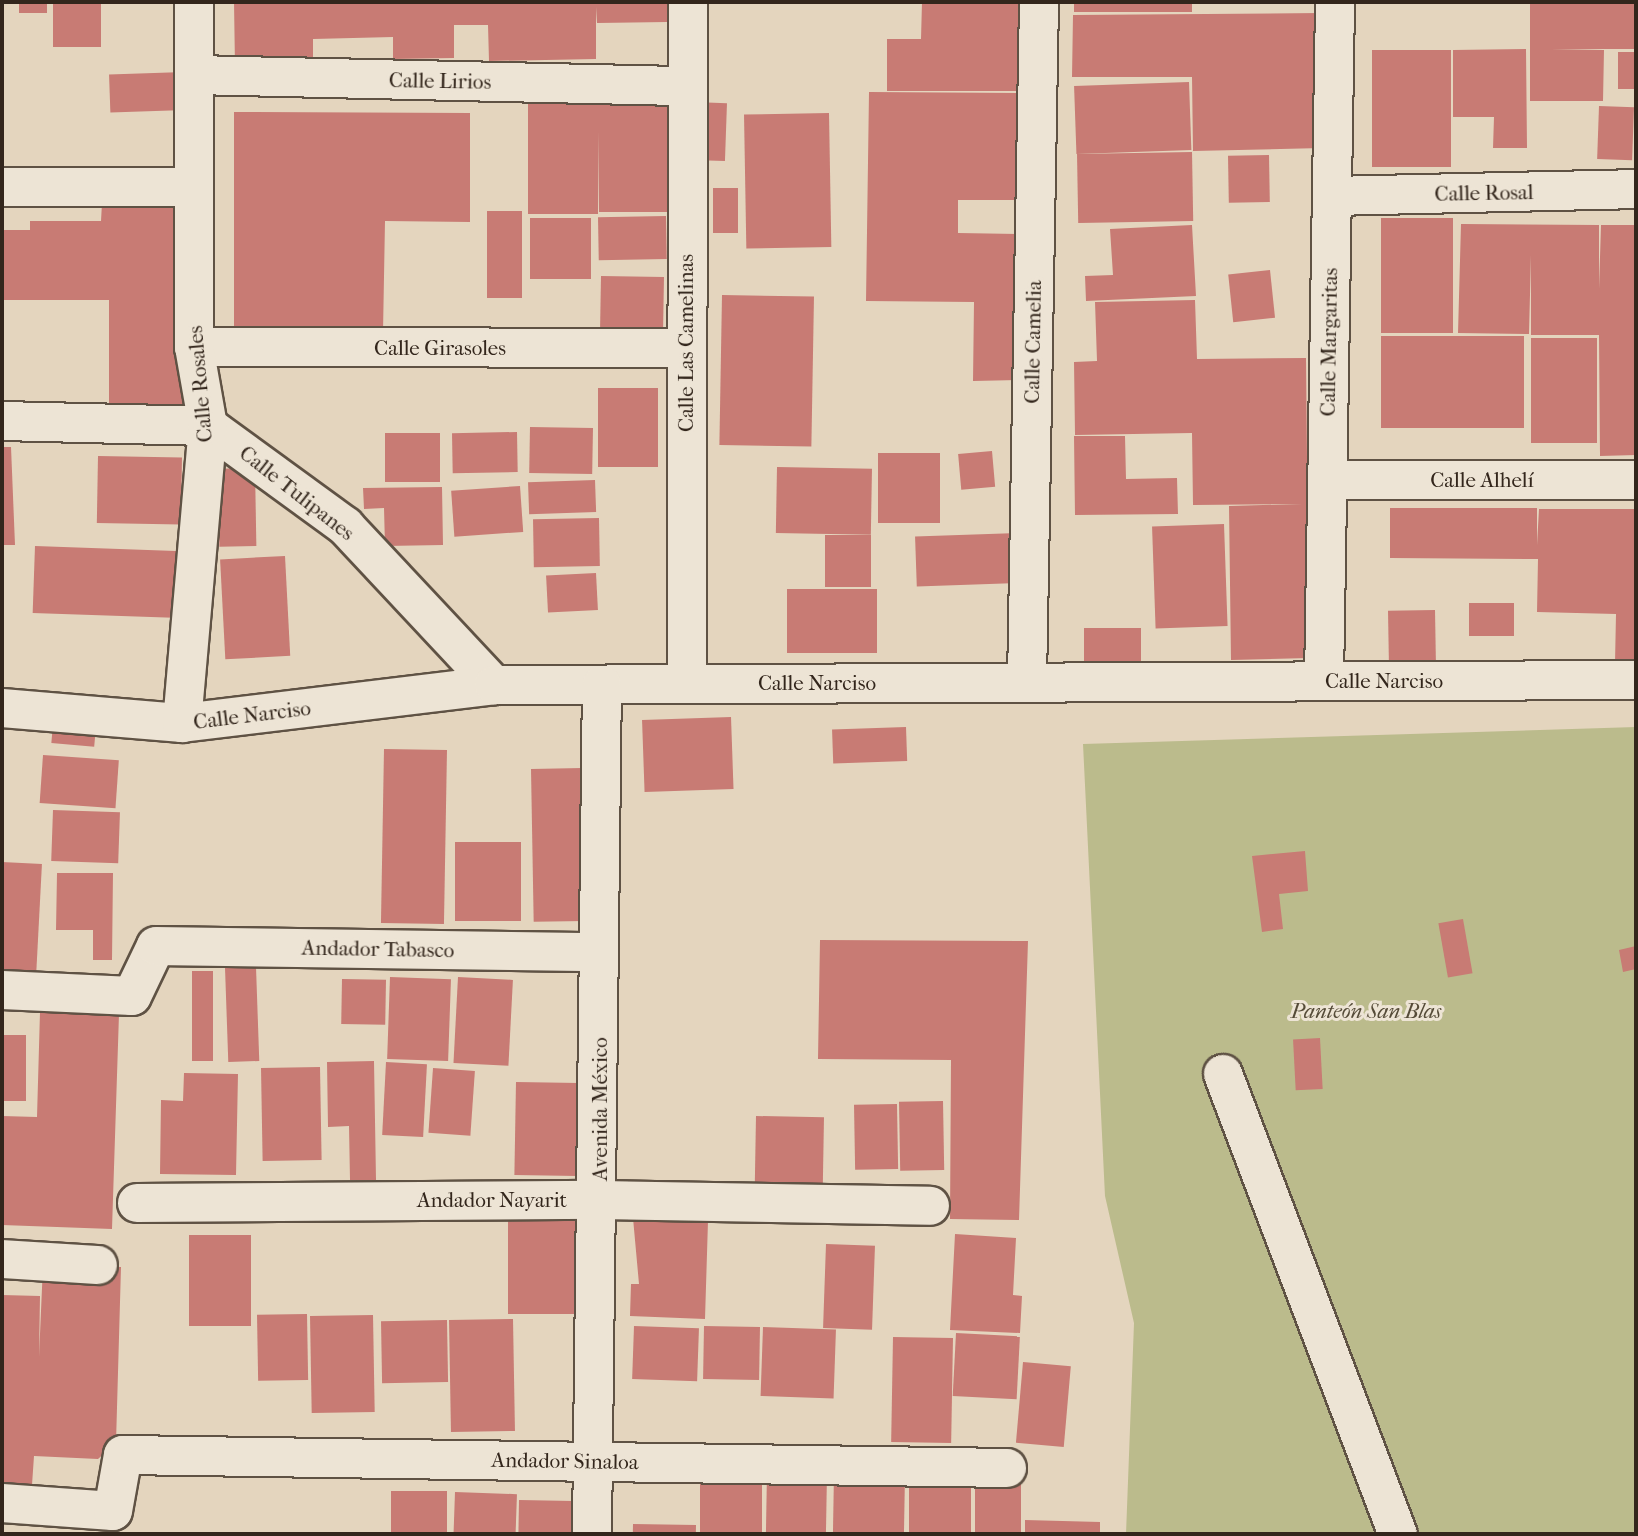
<!DOCTYPE html>
<meta charset="utf-8">
<style>
body{margin:0}
#map{position:relative;width:1638px;height:1536px;overflow:hidden;background:#e4d5be;font-family:"IM FELL French Canon",serif}
div>[style]{position:absolute}
.green>*{inset:0;background:#bbbb8c}
.building>*{inset:0;background:#c87b74;transform-origin:0 0}
.roads{filter:drop-shadow(2px 0 #5f5244) drop-shadow(-2px 0 #5f5244) drop-shadow(0 2px #5f5244) drop-shadow(0 -2px #5f5244)}
.minor>*{height:38px;margin:-19px;padding:0 19px;transform-origin:19px;border-radius:19px;background:#ede4d5}
span{translate:-50% -50%;white-space:nowrap;text-align:center;line-height:1.15;-webkit-text-stroke:6px #ede4d5;paint-order:stroke}
.street-label{font-size:21px;color:#33261c}
.park-label{font-size:21px;color:#554b38;font-style:italic}
.frame{position:absolute;inset:0;border:4px solid #33261c;pointer-events:none}
</style>
<div id="map">
<div class="green">
<i style="clip-path:polygon(1636px 727px,1636px 1534px,1126px 1534px,1134px 1323px,1105px 1196px,1083px 744px)"></i>
</div>
<div class="building">
<i style="left:19px;top:2px;width:28px;height:11px"></i>
<i style="left:53px;top:2px;width:48px;height:45px"></i>
<i style="clip-path:polygon(234px 2px,667px 2px,667px 22px,597px 23px,596px 7px,596px 59px,489px 61px,488px 25px,454px 25px,454px 58px,393px 59px,393px 37px,313px 39px,313px 65px,235px 67px)"></i>
<i style="clip-path:polygon(922px 2px,1019px 2px,1018px 91px,887px 91px,887px 39px,921px 39px)"></i>
<i style="left:1074px;top:2px;width:118px;height:10px"></i>
<i style="clip-path:polygon(1530px 2px,1636px 2px,1636px 49px,1551px 49px,1604px 50px,1603px 101px,1530px 101px)"></i>
<i style="clip-path:polygon(1321px 13px,1322px 148px,1193px 151px,1192px 77px,1072px 77px,1073px 15px)"></i>
<i style="clip-path:polygon(1526px 49px,1527px 148px,1493px 148px,1494px 117px,1453px 117px,1453px 50px)"></i>
<i style="left:1372px;top:50px;width:79px;height:117px"></i>
<i style="left:1618px;top:52px;width:18px;height:37px"></i>
<i style="left:184px;top:72px;width:38px;height:75px;rotate:88deg"></i>
<i style="left:1189px;top:82px;width:68px;height:115px;rotate:88deg"></i>
<i style="clip-path:polygon(869px 92px,1020px 93px,1018px 200px,958px 200px,958px 233px,1021px 234px,1020px 380px,973px 381px,974px 302px,866px 301px)"></i>
<i style="clip-path:polygon(528px 97px,668px 97px,667px 212px,599px 212px,598px 131px,598px 214px,528px 214px)"></i>
<i style="left:694px;top:102px;width:33px;height:58px;rotate:2deg"></i>
<i style="left:1599px;top:106px;width:35px;height:53px;rotate:2deg"></i>
<i style="clip-path:polygon(234px 112px,470px 113px,470px 222px,385px 221px,383px 333px,234px 332px)"></i>
<i style="left:829px;top:113px;width:134px;height:85px;rotate:89deg"></i>
<i style="left:1192px;top:152px;width:69px;height:115px;rotate:89deg"></i>
<i style="left:1269px;top:155px;width:47px;height:41px;rotate:89deg"></i>
<i style="left:713px;top:188px;width:25px;height:45px"></i>
<i style="clip-path:polygon(186px 202px,186px 408px,109px 408px,109px 300px,2px 300px,2px 230px,30px 230px,30px 221px,101px 221px,102px 203px)"></i>
<i style="left:487px;top:211px;width:35px;height:87px"></i>
<i style="left:666px;top:216px;width:43px;height:68px;rotate:89deg"></i>
<i style="left:530px;top:218px;width:61px;height:61px"></i>
<i style="left:1381px;top:218px;width:72px;height:115px"></i>
<i style="clip-path:polygon(1461px 224px,1599px 225px,1599px 289px,1601px 225px,1636px 225px,1636px 455px,1600px 456px,1599px 335px,1531px 335px,1531px 255px,1529px 334px,1458px 333px)"></i>
<i style="clip-path:polygon(1192px 225px,1196px 296px,1086px 301px,1085px 276px,1113px 275px,1110px 229px)"></i>
<i style="left:1270px;top:270px;width:48px;height:42px;rotate:84deg"></i>
<i style="left:601px;top:276px;width:63px;height:53px;rotate:1deg"></i>
<i style="left:722px;top:295px;width:92px;height:150px;rotate:1deg"></i>
<i style="clip-path:polygon(1195px 300px,1197px 359px,1306px 358px,1309px 658px,1231px 660px,1229px 506px,1303px 504px,1193px 505px,1192px 433px,1075px 435px,1074px 362px,1097px 361px,1095px 302px)"></i>
<i style="left:1381px;top:336px;width:143px;height:92px"></i>
<i style="left:1531px;top:338px;width:66px;height:105px"></i>
<i style="left:598px;top:388px;width:60px;height:79px"></i>
<i style="left:530px;top:427px;width:63px;height:46px;rotate:1deg"></i>
<i style="left:517px;top:432px;width:40px;height:65px;rotate:89deg"></i>
<i style="left:385px;top:433px;width:55px;height:49px"></i>
<i style="clip-path:polygon(1074px 436px,1125px 436px,1126px 479px,1177px 478px,1178px 514px,1075px 515px)"></i>
<i style="clip-path:polygon(2px 447px,11px 447px,15px 545px,2px 545px)"></i>
<i style="left:992px;top:451px;width:36px;height:34px;rotate:85deg"></i>
<i style="left:878px;top:453px;width:62px;height:70px"></i>
<i style="left:98px;top:456px;width:84px;height:67px;rotate:1deg"></i>
<i style="left:777px;top:467px;width:95px;height:66px;rotate:1deg"></i>
<i style="left:255px;top:468px;width:78px;height:37px;rotate:89deg"></i>
<i style="left:595px;top:480px;width:32px;height:67px;rotate:88deg"></i>
<i style="left:520px;top:486px;width:46px;height:69px;rotate:86deg"></i>
<i style="clip-path:polygon(442px 487px,443px 545px,385px 546px,384px 508px,364px 509px,363px 488px)"></i>
<i style="clip-path:polygon(1390px 508px,1537px 508px,1537px 545px,1539px 509px,1636px 509px,1636px 663px,1615px 663px,1616px 614px,1537px 612px,1538px 559px,1390px 558px)"></i>
<i style="left:599px;top:518px;width:48px;height:66px;rotate:89deg"></i>
<i style="left:1224px;top:524px;width:102px;height:72px;rotate:88deg"></i>
<i style="left:1018px;top:533px;width:50px;height:103px;rotate:88deg"></i>
<i style="left:825px;top:535px;width:46px;height:52px"></i>
<i style="left:35px;top:546px;width:148px;height:67px;rotate:2deg"></i>
<i style="left:285px;top:556px;width:100px;height:65px;rotate:87deg"></i>
<i style="left:596px;top:573px;width:37px;height:50px;rotate:87deg"></i>
<i style="left:787px;top:589px;width:90px;height:64px"></i>
<i style="left:1469px;top:603px;width:45px;height:33px"></i>
<i style="left:1435px;top:610px;width:57px;height:47px;rotate:89deg"></i>
<i style="left:1084px;top:628px;width:57px;height:36px"></i>
<i style="left:731px;top:717px;width:72px;height:89px;rotate:88deg"></i>
<i style="left:53px;top:724px;width:43px;height:19px;rotate:5deg"></i>
<i style="left:906px;top:727px;width:34px;height:74px;rotate:88deg"></i>
<i style="left:384px;top:749px;width:63px;height:174px;rotate:1deg"></i>
<i style="left:43px;top:755px;width:76px;height:48px;rotate:4deg"></i>
<i style="left:582px;top:768px;width:153px;height:51px;rotate:89deg"></i>
<i style="left:53px;top:810px;width:67px;height:51px;rotate:2deg"></i>
<i style="left:455px;top:842px;width:66px;height:79px"></i>
<i style="clip-path:polygon(1305px 851px,1308px 891px,1279px 894px,1283px 929px,1262px 932px,1252px 856px)"></i>
<i style="left:2px;top:862px;width:40px;height:114px;rotate:3deg"></i>
<i style="clip-path:polygon(57px 873px,113px 873px,112px 960px,93px 960px,93px 930px,56px 930px)"></i>
<i style="left:1463px;top:919px;width:55px;height:25px;rotate:80deg"></i>
<i style="clip-path:polygon(820px 940px,1028px 941px,1019px 1220px,950px 1219px,951px 1060px,818px 1059px)"></i>
<i style="clip-path:polygon(1636px 946px,1636px 969px,1623px 972px,1619px 950px)"></i>
<i style="left:256px;top:967px;width:94px;height:31px;rotate:88deg"></i>
<i style="left:192px;top:971px;width:21px;height:90px"></i>
<i style="left:390px;top:977px;width:61px;height:82px;rotate:2deg"></i>
<i style="left:458px;top:977px;width:55px;height:86px;rotate:3deg"></i>
<i style="left:342px;top:979px;width:44px;height:45px;rotate:1deg"></i>
<i style="clip-path:polygon(40px 1012px,119px 1014px,112px 1229px,2px 1225px,2px 1116px,37px 1117px)"></i>
<i style="left:2px;top:1035px;width:24px;height:66px"></i>
<i style="left:1320px;top:1038px;width:51px;height:27px;rotate:87deg"></i>
<i style="clip-path:polygon(374px 1061px,376px 1180px,350px 1180px,349px 1126px,328px 1127px,327px 1062px)"></i>
<i style="left:386px;top:1062px;width:41px;height:73px;rotate:3deg"></i>
<i style="left:320px;top:1067px;width:93px;height:59px;rotate:89deg"></i>
<i style="left:433px;top:1068px;width:42px;height:65px;rotate:4deg"></i>
<i style="clip-path:polygon(184px 1073px,238px 1074px,236px 1175px,160px 1174px,161px 1100px,183px 1101px)"></i>
<i style="left:516px;top:1082px;width:63px;height:93px;rotate:1deg"></i>
<i style="left:943px;top:1101px;width:69px;height:44px;rotate:89deg"></i>
<i style="left:897px;top:1104px;width:65px;height:43px;rotate:89deg"></i>
<i style="left:756px;top:1116px;width:68px;height:69px;rotate:1deg"></i>
<i style="left:508px;top:1212px;width:72px;height:102px"></i>
<i style="clip-path:polygon(633px 1218px,708px 1221px,705px 1319px,630px 1316px,631px 1284px,639px 1284px)"></i>
<i style="clip-path:polygon(955px 1234px,1016px 1238px,1013px 1295px,1022px 1296px,1020px 1333px,950px 1330px)"></i>
<i style="left:189px;top:1235px;width:62px;height:91px"></i>
<i style="left:826px;top:1244px;width:49px;height:84px;rotate:2deg"></i>
<i style="clip-path:polygon(43px 1265px,121px 1267px,116px 1443px,98px 1459px,34px 1456px,32px 1485px,2px 1484px,2px 1295px,40px 1296px,39px 1357px)"></i>
<i style="left:307px;top:1314px;width:66px;height:50px;rotate:89deg"></i>
<i style="left:373px;top:1315px;width:97px;height:63px;rotate:89deg"></i>
<i style="left:513px;top:1319px;width:112px;height:64px;rotate:89deg"></i>
<i style="left:447px;top:1320px;width:62px;height:66px;rotate:89deg"></i>
<i style="left:634px;top:1326px;width:65px;height:53px;rotate:2deg"></i>
<i style="left:704px;top:1326px;width:56px;height:53px;rotate:1deg"></i>
<i style="left:763px;top:1327px;width:73px;height:69px;rotate:2deg"></i>
<i style="left:956px;top:1333px;width:64px;height:63px;rotate:3deg"></i>
<i style="left:893px;top:1337px;width:60px;height:105px;rotate:1deg"></i>
<i style="left:1023px;top:1362px;width:48px;height:81px;rotate:5deg"></i>
<i style="left:767px;top:1472px;width:60px;height:62px;rotate:1deg"></i>
<i style="left:762px;top:1473px;width:61px;height:62px;rotate:90deg"></i>
<i style="left:834px;top:1473px;width:71px;height:61px;rotate:1deg"></i>
<i style="left:909px;top:1475px;width:62px;height:59px"></i>
<i style="left:1021px;top:1475px;width:59px;height:46px;rotate:90deg"></i>
<i style="left:391px;top:1491px;width:56px;height:43px"></i>
<i style="left:455px;top:1492px;width:62px;height:42px;rotate:2deg"></i>
<i style="left:519px;top:1500px;width:54px;height:34px;rotate:1deg"></i>
<i style="clip-path:polygon(1025px 1520px,1100px 1522px,1100px 1534px,1025px 1534px)"></i>
<i style="left:633px;top:1524px;width:63px;height:10px;rotate:1deg"></i>
</div>
<div class="roads">
<div class="minor">
<i style="left:194px;top:75px;width:492px;rotate:1.3deg"></i>
<i style="left:2px;top:187px;width:192px"></i>
<i style="left:1332px;top:196px;width:304px;rotate:-1.3deg"></i>
<i style="left:194px;top:347px;width:492px;rotate:0.1deg"></i>
<i style="left:2px;top:421px;width:206px;rotate:1.4deg"></i>
<i style="left:208px;top:426px;width:170px;rotate:36.1deg"></i>
<i style="left:345px;top:526px;width:218px;rotate:46.9deg"></i>
<i style="left:1327px;top:480px;width:309px"></i>
<i style="left:1324px;top:681px;width:679px;rotate:-89.07deg"></i>
<i style="left:1027px;top:682px;width:680px;rotate:-88.99deg"></i>
<i style="left:687px;top:684px;width:682px;rotate:-89.92deg"></i>
<i style="left:2px;top:708px;width:181px;rotate:4.8deg"></i>
<i style="left:182px;top:723px;width:314px;rotate:-6.9deg"></i>
<i style="left:494px;top:685px;width:1142px;rotate:-0.25deg"></i>
<i style="left:182px;top:723px;width:298px;rotate:-85deg"></i>
<i style="left:208px;top:426px;width:80px;rotate:-100deg"></i>
<i style="left:194px;top:347px;width:345px;rotate:-90deg"></i>
<i style="left:2px;top:990px;width:130px;rotate:2.6deg"></i>
<i style="left:132px;top:996px;width:55px;rotate:-64.4deg"></i>
<i style="left:156px;top:946px;width:443px;rotate:0.8deg"></i>
<i style="left:1223px;top:1074px;width:492px;rotate:69.2deg"></i>
<i style="left:137px;top:1203px;width:464px;rotate:-0.4deg"></i>
<i style="left:601px;top:1200px;width:329px;rotate:1deg"></i>
<i style="left:2px;top:1259px;width:96px;rotate:3.6deg"></i>
<i style="left:2px;top:1503px;width:111px;rotate:4.1deg"></i>
<i style="left:113px;top:1511px;width:57px;rotate:-79.9deg"></i>
<i style="left:123px;top:1455px;width:884px;rotate:0.84deg"></i>
<i style="left:592px;top:1534px;width:849px;rotate:-89.33deg"></i>
</div>
</div>
<div class="street-label">
<span style="left:440px;top:81px;rotate:1deg">Calle Lirios</span>
<span style="left:1484px;top:193px;rotate:-1deg">Calle Rosal</span>
<span style="left:1033px;top:342px;rotate:-89deg">Calle Camelia</span>
<span style="left:1329px;top:342px;rotate:-89deg">Calle Margaritas</span>
<span style="left:686px;top:343px;rotate:-90deg">Calle Las Camelinas</span>
<span style="left:440px;top:348px">Calle Girasoles</span>
<span style="left:200px;top:384px;rotate:-95deg">Calle Rosales</span>
<span style="left:1482px;top:480px">Calle Alhelí</span>
<span style="left:297px;top:493px;rotate:38deg">Calle Tulipanes</span>
<span style="left:1384px;top:681px">Calle Narciso</span>
<span style="left:817px;top:683px">Calle Narciso</span>
<span style="left:252px;top:715px;rotate:-7deg">Calle Narciso</span>
<span style="left:378px;top:949px;rotate:1deg">Andador Tabasco</span>
<span style="left:600px;top:1109px;rotate:-90deg">Avenida México</span>
<span style="left:492px;top:1200px">Andador Nayarit</span>
<span style="left:565px;top:1461px;rotate:1deg">Andador Sinaloa</span>
</div>
<div class="park-label">
<span style="left:1366px;top:1011px">Panteón San Blas</span>
</div>
<div class="frame"></div>
</div>
